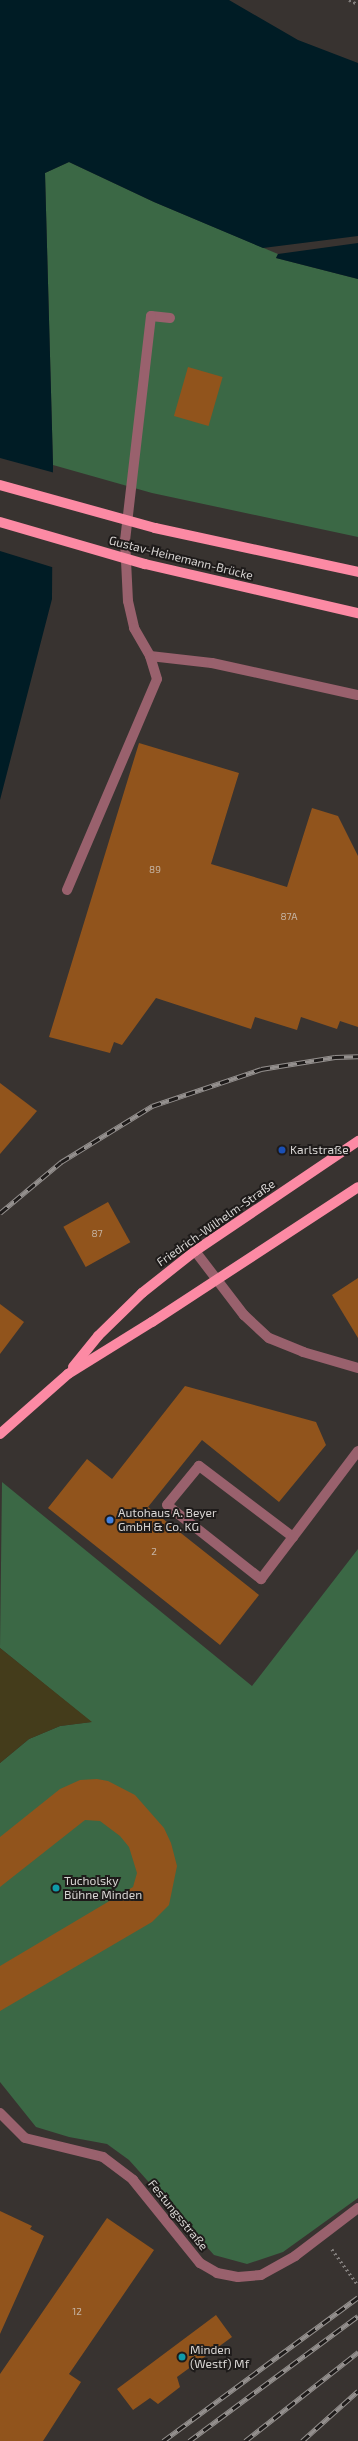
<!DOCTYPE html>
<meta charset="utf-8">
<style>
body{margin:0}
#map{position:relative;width:358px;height:2441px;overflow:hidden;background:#383330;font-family:"Exo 2",sans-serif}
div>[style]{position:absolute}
.green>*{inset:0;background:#3b6845}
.sand>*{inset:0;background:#443c1b}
.water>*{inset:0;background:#001c25}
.pier>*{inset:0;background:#383330}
.building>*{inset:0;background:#91541c;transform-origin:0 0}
.path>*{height:2.5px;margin-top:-1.25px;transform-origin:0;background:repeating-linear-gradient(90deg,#817d7b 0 2px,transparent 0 5px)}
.minor>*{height:10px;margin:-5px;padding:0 5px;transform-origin:5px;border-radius:5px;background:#99616d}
.major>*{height:10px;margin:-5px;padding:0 5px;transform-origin:5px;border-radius:5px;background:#fc8aa4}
.rail>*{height:4.5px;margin-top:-2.25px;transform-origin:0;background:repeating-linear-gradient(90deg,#1e1b1a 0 9px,#94908e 0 18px);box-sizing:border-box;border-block:1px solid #94908e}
.major-bridge>*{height:10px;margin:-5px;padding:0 5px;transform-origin:5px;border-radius:5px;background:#fc8aa4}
.dots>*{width:11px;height:11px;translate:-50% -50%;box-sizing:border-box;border:2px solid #1e1b1a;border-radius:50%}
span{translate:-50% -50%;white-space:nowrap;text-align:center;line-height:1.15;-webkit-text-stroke:4px #1e1b1a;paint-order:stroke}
.number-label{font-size:10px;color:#c6b5a5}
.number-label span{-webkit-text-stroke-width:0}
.street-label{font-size:12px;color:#d8d5d3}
.poi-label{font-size:12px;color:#d8d5d3}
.left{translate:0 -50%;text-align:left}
</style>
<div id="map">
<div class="green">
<i style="clip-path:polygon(69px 162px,154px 202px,278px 254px,276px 258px,358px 279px,358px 537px,152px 493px,53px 465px,45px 173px)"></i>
<i style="clip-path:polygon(2px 1482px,252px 1686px,358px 1549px,358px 2198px,283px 2252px,247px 2264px,214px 2255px,129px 2160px,107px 2144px,69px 2137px,36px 2127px,0 2082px,0 1763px,29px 1739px,60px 1726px,91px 1722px,0 1648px)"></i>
</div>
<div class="sand">
<i style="clip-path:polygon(0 1648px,92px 1722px,60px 1726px,29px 1739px,0 1763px)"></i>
</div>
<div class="water">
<i style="clip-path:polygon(0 0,229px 0,298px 40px,358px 63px,358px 236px,263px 248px,154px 202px,69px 162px,45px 173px,53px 465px,52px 599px,0 800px)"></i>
<i style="clip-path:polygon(358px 243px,358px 279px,276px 258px,278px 254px)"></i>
</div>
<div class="pier">
<i style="clip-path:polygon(0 458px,55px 473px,55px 568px,0 551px)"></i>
</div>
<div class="building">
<i style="left:188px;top:367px;width:36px;height:51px;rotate:16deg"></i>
<i style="clip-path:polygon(139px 743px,239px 773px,211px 864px,287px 887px,312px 808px,338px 816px,358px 856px,358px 1027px,340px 1021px,337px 1029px,301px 1017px,297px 1030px,255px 1017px,251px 1029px,156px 998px,122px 1045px,114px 1042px,110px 1053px,49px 1037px)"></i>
<i style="clip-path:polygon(0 1083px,37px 1111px,0 1154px)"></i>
<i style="left:108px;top:1202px;width:46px;height:51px;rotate:61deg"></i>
<i style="clip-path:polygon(358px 1278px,358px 1338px,332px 1295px)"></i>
<i style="clip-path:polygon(0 1304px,24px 1322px,0 1354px)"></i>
<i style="clip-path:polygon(185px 1386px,316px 1422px,326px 1445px,279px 1502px,202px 1440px,148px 1507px,259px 1595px,220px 1645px,48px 1508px,87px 1459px,112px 1479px)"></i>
<i style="clip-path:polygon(97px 1779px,108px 1781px,135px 1795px,164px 1828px,171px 1843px,177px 1866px,169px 1905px,152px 1922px,0 2011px,0 1966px,133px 1887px,137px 1873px,129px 1847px,120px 1836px,100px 1821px,85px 1820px,0 1887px,0 1837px,60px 1789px,80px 1780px)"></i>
<i style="clip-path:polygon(0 2211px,32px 2226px,30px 2229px,44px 2236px,0 2334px)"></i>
<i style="clip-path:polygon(107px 2218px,154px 2250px,69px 2374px,81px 2382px,43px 2441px,0 2441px,0 2374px)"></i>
<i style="clip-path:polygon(216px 2315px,232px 2337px,177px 2377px,180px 2387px,158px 2404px,150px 2398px,133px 2410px,117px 2389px)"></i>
</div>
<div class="path">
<i style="left:349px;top:0;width:10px;rotate:24deg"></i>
<i style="left:332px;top:2249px;width:44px;rotate:54.2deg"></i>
</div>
<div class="minor">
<i style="left:170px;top:318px;width:19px;rotate:-174deg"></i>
<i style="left:151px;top:316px;width:226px;rotate:96.6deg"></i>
<i style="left:125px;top:540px;width:61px;rotate:87.2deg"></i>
<i style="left:128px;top:601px;width:28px;rotate:77deg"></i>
<i style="left:134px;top:628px;width:32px;rotate:60deg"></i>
<i style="left:150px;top:656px;width:62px;rotate:6.4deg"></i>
<i style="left:212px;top:663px;width:149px;rotate:12.4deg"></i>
<i style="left:67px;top:890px;width:229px;rotate:-66.9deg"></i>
<i style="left:157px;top:679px;width:24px;rotate:-107deg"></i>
<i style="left:195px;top:1251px;width:81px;rotate:52.6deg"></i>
<i style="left:244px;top:1315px;width:34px;rotate:43deg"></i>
<i style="left:269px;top:1338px;width:37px;rotate:22deg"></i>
<i style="left:303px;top:1352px;width:57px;rotate:16.2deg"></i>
<i style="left:293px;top:1537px;width:118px;rotate:-142.9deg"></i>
<i style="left:199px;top:1466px;width:50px;rotate:129.4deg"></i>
<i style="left:167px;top:1505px;width:120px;rotate:38.2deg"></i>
<i style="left:261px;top:1579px;width:53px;rotate:-52.7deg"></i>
<i style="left:293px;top:1537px;width:108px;rotate:-52.9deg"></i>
<i style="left:0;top:2113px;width:35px;rotate:45deg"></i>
<i style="left:25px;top:2138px;width:80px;rotate:13.7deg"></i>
<i style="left:103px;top:2157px;width:38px;rotate:37deg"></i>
<i style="left:133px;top:2180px;width:107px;rotate:51.1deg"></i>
<i style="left:200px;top:2263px;width:20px;rotate:30deg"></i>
<i style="left:217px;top:2273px;width:21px;rotate:11deg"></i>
<i style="left:238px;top:2277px;width:23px;rotate:-5deg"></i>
<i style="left:261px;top:2275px;width:39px;rotate:-29deg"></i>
<i style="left:295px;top:2256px;width:79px;rotate:-37.3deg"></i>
</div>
<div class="major">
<i style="left:155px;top:528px;width:208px;rotate:12.2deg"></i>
<i style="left:145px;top:564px;width:219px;rotate:13deg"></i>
<i style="left:73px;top:1367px;width:40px;rotate:-51deg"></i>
<i style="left:98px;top:1336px;width:62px;rotate:-44.3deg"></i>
<i style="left:142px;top:1293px;width:68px;rotate:-38.4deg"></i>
<i style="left:195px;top:1251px;width:197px;rotate:-34deg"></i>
<i style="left:0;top:1434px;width:91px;rotate:-41.4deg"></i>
<i style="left:68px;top:1374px;width:99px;rotate:-31.8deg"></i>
<i style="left:152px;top:1322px;width:246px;rotate:-33.2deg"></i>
</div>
<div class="rail">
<i style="left:0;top:1213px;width:80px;rotate:-39.9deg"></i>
<i style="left:61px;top:1162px;width:107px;rotate:-31.6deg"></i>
<i style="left:152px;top:1106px;width:115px;rotate:-18.7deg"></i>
<i style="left:261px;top:1069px;width:75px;rotate:-9.2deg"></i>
<i style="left:335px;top:1057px;width:23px;rotate:-2deg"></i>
<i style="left:163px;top:2441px;width:242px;rotate:-36.4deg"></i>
<i style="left:189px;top:2441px;width:210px;rotate:-36.5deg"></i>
<i style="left:245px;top:2441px;width:144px;rotate:-38.2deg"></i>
<i style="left:302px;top:2441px;width:75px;rotate:-41.8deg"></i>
</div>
<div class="major-bridge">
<i style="left:0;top:485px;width:161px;rotate:15.5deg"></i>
<i style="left:0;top:522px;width:151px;rotate:16.2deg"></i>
</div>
<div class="dots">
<i style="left:282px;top:1150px;background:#1a4fb4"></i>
<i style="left:110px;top:1520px;background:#3f7fe0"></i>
<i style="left:56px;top:1888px;background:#0f9aa8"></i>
<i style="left:182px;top:2357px;background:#0f9aa8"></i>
</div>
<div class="number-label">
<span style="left:155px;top:870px">89</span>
<span style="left:289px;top:917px">87A</span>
<span style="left:97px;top:1234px">87</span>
<span style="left:154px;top:1552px">2</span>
<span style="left:77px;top:2312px">12</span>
</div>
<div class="street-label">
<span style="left:181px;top:558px;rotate:14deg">Gustav-Heinemann-Brücke</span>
<span style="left:216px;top:1223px;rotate:-35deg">Friedrich-Wilhelm-Straße</span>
<span style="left:178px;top:2215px;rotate:51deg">Festungsstraße</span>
</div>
<div class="poi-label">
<span class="left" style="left:290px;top:1150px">Karlstraße</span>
<span class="left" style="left:118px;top:1520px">Autohaus A. Beyer<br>GmbH &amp; Co. KG</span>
<span class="left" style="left:64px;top:1888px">Tucholsky<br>Bühne Minden</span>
<span class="left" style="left:190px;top:2357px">Minden<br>(Westf) Mf</span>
</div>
</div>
